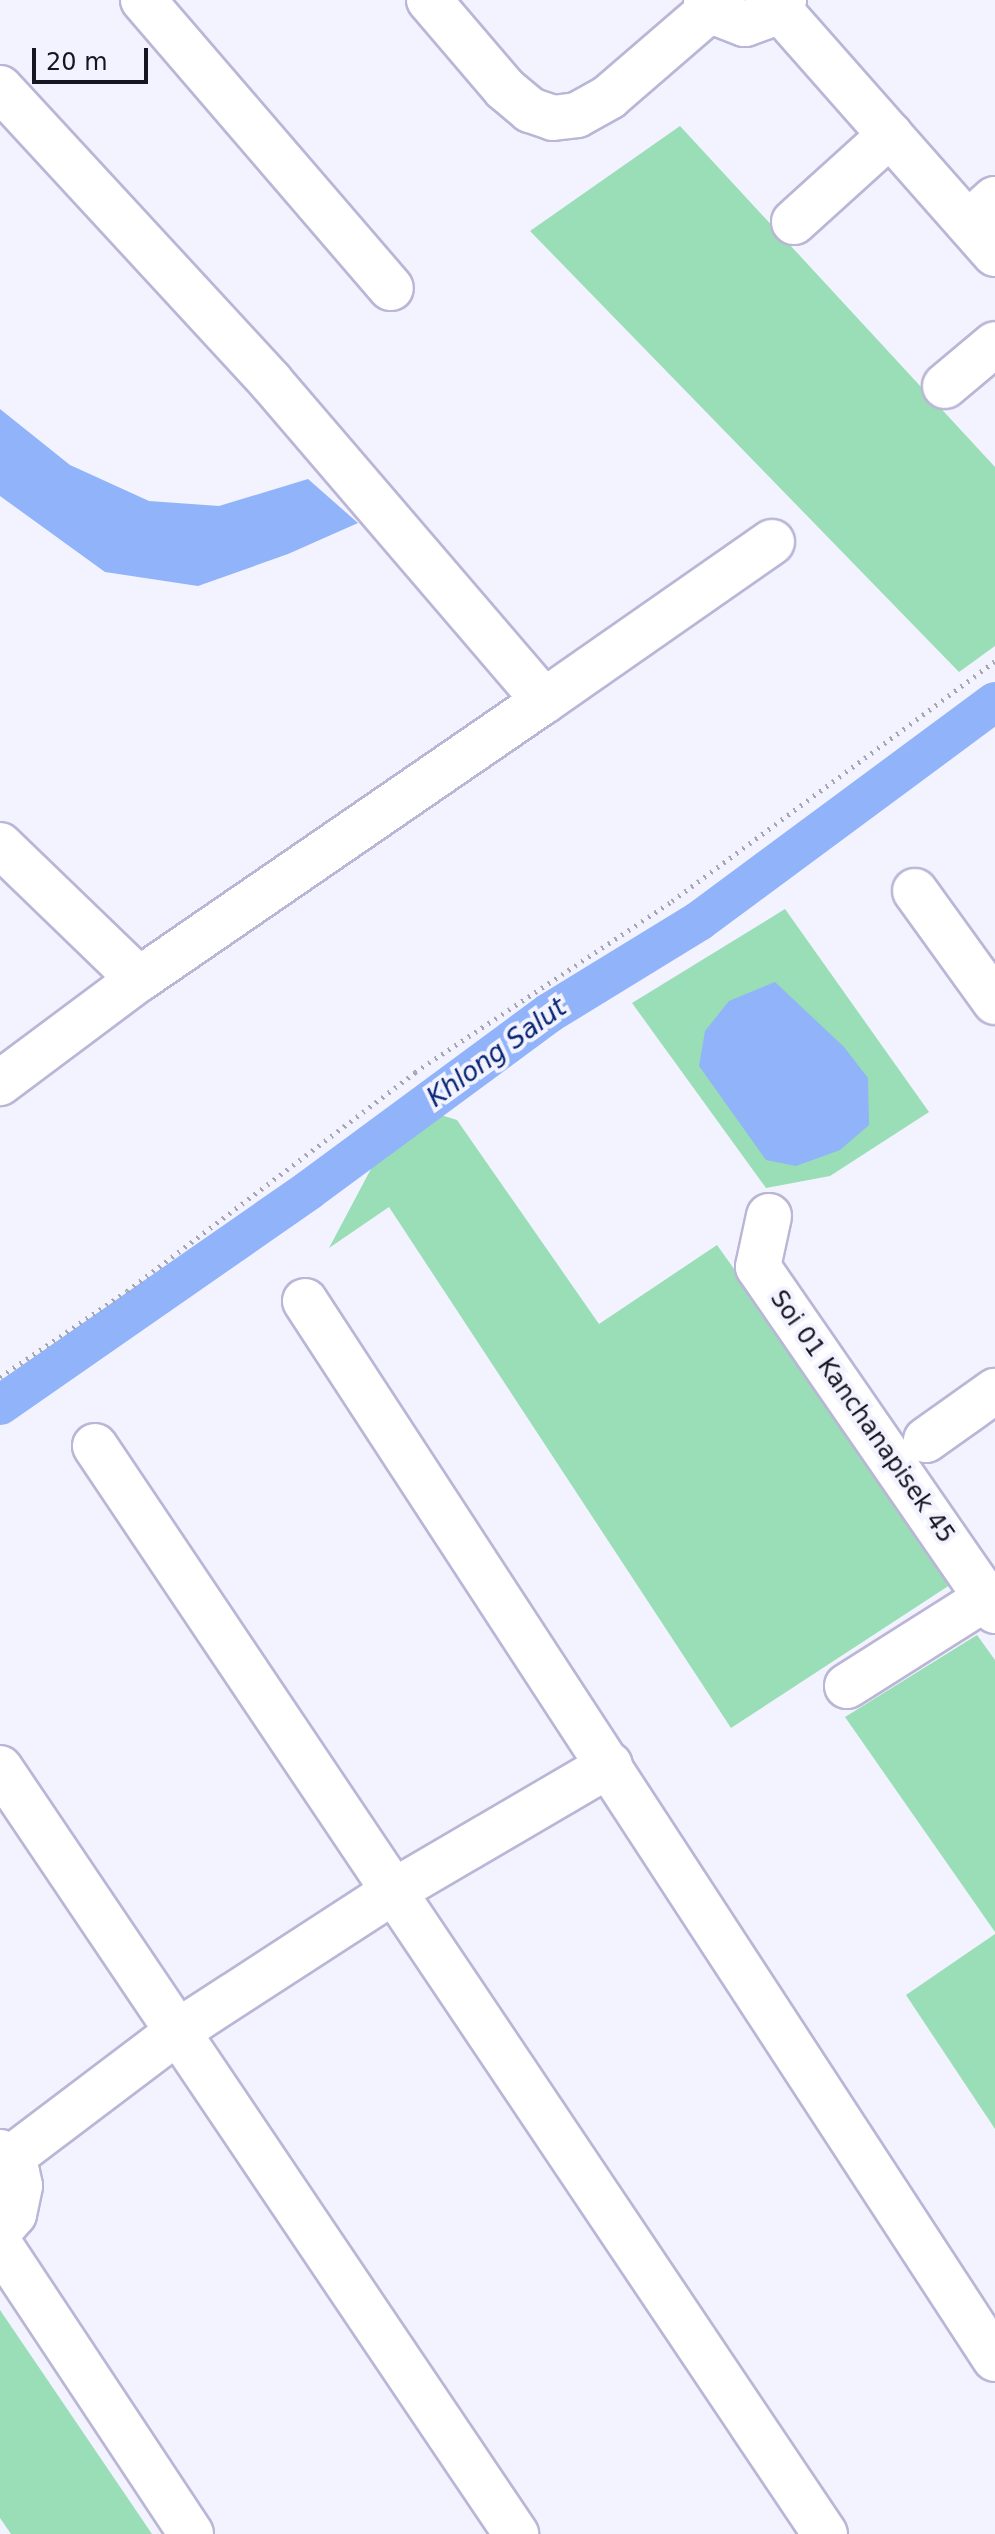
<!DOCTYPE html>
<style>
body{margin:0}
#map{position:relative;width:995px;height:2534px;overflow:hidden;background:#f3f2ff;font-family:"DejaVu Sans",sans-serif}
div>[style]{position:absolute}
.green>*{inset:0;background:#99deb6}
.water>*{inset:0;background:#90b3f9}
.canal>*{height:40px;margin:-20px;padding:0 20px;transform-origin:20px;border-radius:20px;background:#90b3f9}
.path>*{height:5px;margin-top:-2.5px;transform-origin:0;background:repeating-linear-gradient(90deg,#a7a5b2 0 2px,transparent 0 8px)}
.roads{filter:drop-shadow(2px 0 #bab6d6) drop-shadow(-2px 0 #bab6d6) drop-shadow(0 2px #bab6d6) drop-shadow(0 -2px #bab6d6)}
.minor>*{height:44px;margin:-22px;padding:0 22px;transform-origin:22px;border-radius:22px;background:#fff}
span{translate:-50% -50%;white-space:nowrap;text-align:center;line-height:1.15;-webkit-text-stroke:8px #f3f2ff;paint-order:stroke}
.street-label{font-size:24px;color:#171520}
.water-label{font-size:26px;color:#062674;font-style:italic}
.scale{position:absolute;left:32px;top:48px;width:116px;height:36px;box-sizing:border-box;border:4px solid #171520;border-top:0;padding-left:10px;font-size:24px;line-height:28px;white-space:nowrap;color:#171520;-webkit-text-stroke:6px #f3f2ff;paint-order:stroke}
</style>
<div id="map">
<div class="green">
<i style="clip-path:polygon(680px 126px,995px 467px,995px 646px,959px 672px,530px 231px)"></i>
<i style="clip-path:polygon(785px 909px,929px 1112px,830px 1176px,766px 1188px,632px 1003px)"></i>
<i style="clip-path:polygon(441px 1115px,457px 1120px,599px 1324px,717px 1245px,956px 1581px,731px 1728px,389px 1207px,329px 1248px,381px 1150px,413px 1125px)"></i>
<i style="clip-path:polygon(977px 1635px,995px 1660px,995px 1932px,845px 1717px)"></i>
<i style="clip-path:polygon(995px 1934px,995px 2129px,906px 1995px)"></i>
<i style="clip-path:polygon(0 2310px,152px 2534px,11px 2534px,0 2518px)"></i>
</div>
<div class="water">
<i style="clip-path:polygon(0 409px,70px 465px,149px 501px,219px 506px,308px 479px,358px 523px,288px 554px,198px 586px,105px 572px,0 496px)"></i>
<i style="clip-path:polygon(775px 982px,844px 1047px,868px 1078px,869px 1125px,840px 1150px,796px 1166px,766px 1160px,699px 1066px,705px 1031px,729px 1001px)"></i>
</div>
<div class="canal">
<i style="left:0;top:1405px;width:376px;rotate:-34.8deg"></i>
<i style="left:309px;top:1190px;width:298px;rotate:-36.4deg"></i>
<i style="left:549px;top:1013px;width:176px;rotate:-31.5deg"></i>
<i style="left:699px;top:921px;width:368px;rotate:-36.5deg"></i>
</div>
<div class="path">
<i style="left:0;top:1377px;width:153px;rotate:-34.1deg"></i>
<i style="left:127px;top:1291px;width:362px;rotate:-37.2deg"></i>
<i style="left:415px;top:1072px;width:309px;rotate:-33.6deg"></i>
<i style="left:672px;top:901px;width:402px;rotate:-36.6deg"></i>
</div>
<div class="roads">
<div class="minor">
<i style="left:143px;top:0;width:380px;rotate:49.3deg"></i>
<i style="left:429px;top:0;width:117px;rotate:49.5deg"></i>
<i style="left:505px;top:89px;width:33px;rotate:40deg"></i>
<i style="left:530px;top:110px;width:24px;rotate:19deg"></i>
<i style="left:553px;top:118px;width:24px;rotate:-7deg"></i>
<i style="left:577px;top:115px;width:37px;rotate:-29deg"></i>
<i style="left:609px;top:97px;width:136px;rotate:-40.8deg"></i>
<i style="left:706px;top:0;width:16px;rotate:52deg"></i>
<i style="left:716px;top:13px;width:31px;rotate:21deg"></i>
<i style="left:745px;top:24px;width:30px;rotate:-20deg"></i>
<i style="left:773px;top:14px;width:18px;rotate:-52deg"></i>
<i style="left:778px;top:8px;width:328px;rotate:48.6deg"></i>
<i style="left:0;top:88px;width:400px;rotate:47.3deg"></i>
<i style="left:271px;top:382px;width:420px;rotate:49.4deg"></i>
<i style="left:544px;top:701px;width:491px;rotate:145.5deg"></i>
<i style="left:139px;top:979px;width:174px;rotate:143.2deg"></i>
<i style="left:794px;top:222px;width:130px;rotate:-42.2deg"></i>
<i style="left:968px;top:223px;width:36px;rotate:-42deg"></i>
<i style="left:945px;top:386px;width:65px;rotate:-40deg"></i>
<i style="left:544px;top:701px;width:278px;rotate:-34.9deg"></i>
<i style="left:0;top:845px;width:193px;rotate:44deg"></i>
<i style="left:915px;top:891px;width:137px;rotate:54.2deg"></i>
<i style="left:769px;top:1216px;width:52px;rotate:102.2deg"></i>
<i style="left:758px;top:1267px;width:418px;rotate:55.4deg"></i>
<i style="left:305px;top:1301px;width:1263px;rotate:56.89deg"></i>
<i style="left:926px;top:1440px;width:85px;rotate:-35.4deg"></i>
<i style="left:95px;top:1446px;width:1310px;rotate:56.14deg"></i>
<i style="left:847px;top:1686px;width:165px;rotate:-32.3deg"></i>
<i style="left:0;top:1768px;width:924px;rotate:56.03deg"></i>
<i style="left:0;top:2152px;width:26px;rotate:50deg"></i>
<i style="left:17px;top:2172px;width:14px;rotate:78deg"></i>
<i style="left:20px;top:2186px;width:29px;rotate:102deg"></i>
<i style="left:14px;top:2214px;width:21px;rotate:131deg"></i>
<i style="left:8px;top:2160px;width:212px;rotate:-37.1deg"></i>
<i style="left:177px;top:2032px;width:259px;rotate:-33deg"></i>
<i style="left:394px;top:1891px;width:250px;rotate:-30.3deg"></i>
<i style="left:0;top:2245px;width:346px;rotate:56.5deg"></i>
</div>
</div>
<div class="street-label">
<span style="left:862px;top:1417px;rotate:55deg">Soi 01 Kanchanapisek 45</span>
</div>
<div class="water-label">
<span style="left:497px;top:1053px;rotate:-36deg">Khlong Salut</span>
</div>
<div class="scale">20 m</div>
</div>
